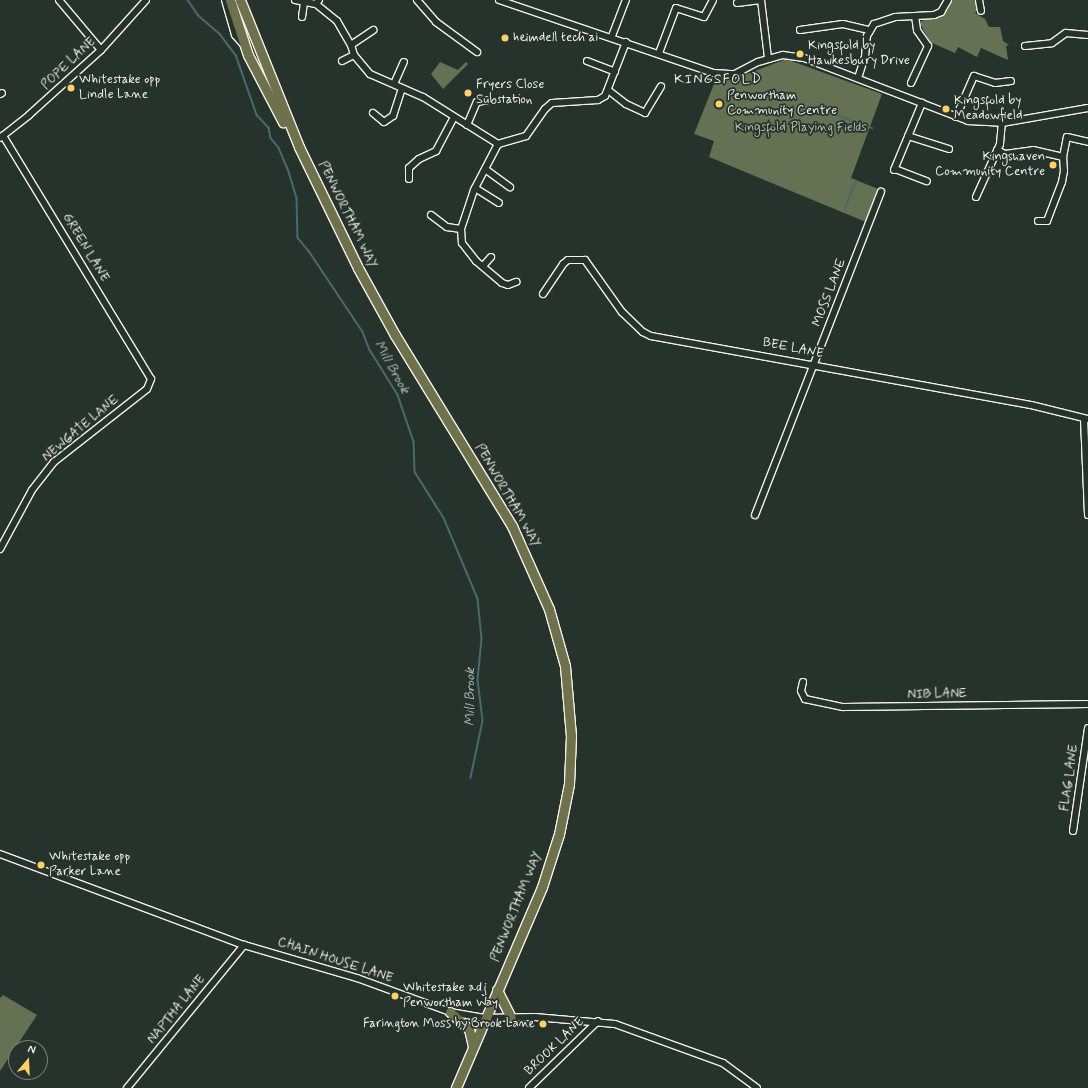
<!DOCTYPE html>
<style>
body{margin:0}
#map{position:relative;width:1088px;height:1088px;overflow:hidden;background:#26332d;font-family:Mynerve,sans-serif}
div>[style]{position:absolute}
.green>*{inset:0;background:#647152}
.stream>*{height:1.5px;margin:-0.75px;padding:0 0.75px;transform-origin:0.75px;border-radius:0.75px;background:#476a6d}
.roads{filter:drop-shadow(1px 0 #f4f1e8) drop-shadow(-1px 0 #f4f1e8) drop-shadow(0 1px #f4f1e8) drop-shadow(0 -1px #f4f1e8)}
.minor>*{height:6px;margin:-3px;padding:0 3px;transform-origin:3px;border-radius:3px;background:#26332d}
.highway>*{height:9px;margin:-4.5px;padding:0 4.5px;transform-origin:4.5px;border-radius:4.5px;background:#6e714b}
.dots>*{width:11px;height:11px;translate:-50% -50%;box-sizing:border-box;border:2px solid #26332d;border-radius:50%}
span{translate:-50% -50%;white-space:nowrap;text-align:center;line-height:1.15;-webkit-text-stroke:3.5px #26332d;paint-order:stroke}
.poi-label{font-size:13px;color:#f4f1e8}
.left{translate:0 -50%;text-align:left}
.right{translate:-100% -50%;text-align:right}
.street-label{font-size:13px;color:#f4f1e8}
.park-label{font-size:13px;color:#babeac}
.neighbourhood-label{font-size:14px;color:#f4f1e8;letter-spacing:1px}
.water-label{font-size:14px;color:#afbbb7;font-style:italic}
.north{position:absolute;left:8px;top:1040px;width:40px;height:40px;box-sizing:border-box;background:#26332d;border:1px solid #787f78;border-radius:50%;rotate:19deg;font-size:11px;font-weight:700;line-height:16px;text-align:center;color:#f4f1e8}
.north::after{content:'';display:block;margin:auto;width:14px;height:18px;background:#ffd166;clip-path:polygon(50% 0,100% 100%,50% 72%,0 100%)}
</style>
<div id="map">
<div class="green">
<i style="clip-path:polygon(950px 0,976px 0,978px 8px,975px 13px,985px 19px,989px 27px,1000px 27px,1003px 41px,1009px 45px,1006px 46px,1008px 60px,981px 48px,977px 57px,958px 47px,955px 53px,930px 42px,919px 22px,943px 13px)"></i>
<i style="clip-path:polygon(786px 59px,882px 94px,851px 178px,878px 189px,866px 222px,709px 157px,714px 141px,694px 134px,716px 79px,734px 79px)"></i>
<i style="clip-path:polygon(440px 62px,458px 70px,466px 62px,468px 64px,443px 89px,431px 74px)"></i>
<i style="clip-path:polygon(3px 995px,37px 1015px,0 1071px,0 998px)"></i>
</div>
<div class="stream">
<i style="left:188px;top:0;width:18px;rotate:56deg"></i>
<i style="left:198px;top:15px;width:29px;rotate:41deg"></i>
<i style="left:220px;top:34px;width:26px;rotate:53deg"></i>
<i style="left:236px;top:55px;width:64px;rotate:70.7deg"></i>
<i style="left:257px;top:115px;width:18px;rotate:47deg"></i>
<i style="left:269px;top:128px;width:10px;rotate:79deg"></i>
<i style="left:271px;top:138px;width:13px;rotate:51deg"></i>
<i style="left:279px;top:148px;width:26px;rotate:67deg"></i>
<i style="left:289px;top:172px;width:27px;rotate:73deg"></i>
<i style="left:297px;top:198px;width:40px;rotate:88.6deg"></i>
<i style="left:298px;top:238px;width:17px;rotate:50deg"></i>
<i style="left:309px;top:251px;width:97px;rotate:56.3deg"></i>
<i style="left:363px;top:332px;width:19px;rotate:69deg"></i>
<i style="left:370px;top:350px;width:53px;rotate:58.1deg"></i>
<i style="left:398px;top:395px;width:50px;rotate:71.2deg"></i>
<i style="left:414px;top:442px;width:30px;rotate:88deg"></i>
<i style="left:415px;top:472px;width:54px;rotate:57.8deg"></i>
<i style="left:444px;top:518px;width:88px;rotate:67.2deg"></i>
<i style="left:478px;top:599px;width:40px;rotate:84.3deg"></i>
<i style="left:482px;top:639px;width:41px;rotate:95.6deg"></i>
<i style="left:478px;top:680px;width:41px;rotate:83deg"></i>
<i style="left:483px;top:721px;width:58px;rotate:101.9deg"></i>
<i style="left:812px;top:106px;width:64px;rotate:20.1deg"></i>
<i style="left:845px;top:209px;width:30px;rotate:-69deg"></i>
</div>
<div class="roads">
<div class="minor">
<i style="left:59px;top:0;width:65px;rotate:50deg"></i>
<i style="left:225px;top:0;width:36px;rotate:74deg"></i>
<i style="left:235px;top:35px;width:11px;rotate:49deg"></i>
<i style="left:295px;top:0;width:21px;rotate:11deg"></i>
<i style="left:319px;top:0;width:5px;rotate:127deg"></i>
<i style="left:316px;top:4px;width:27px;rotate:39deg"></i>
<i style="left:337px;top:21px;width:28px;rotate:60deg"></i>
<i style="left:351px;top:45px;width:10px;rotate:73deg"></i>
<i style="left:354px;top:55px;width:25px;rotate:50deg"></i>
<i style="left:370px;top:74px;width:58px;rotate:23.5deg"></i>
<i style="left:423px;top:97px;width:89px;rotate:32.1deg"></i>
<i style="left:498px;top:144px;width:29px;rotate:-16deg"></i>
<i style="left:526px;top:136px;width:33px;rotate:-55deg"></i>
<i style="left:545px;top:109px;width:9px;rotate:-41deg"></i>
<i style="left:552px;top:103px;width:46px;rotate:-3.7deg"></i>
<i style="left:598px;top:100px;width:8px;rotate:-30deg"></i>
<i style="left:605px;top:96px;width:58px;rotate:-68.7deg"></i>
<i style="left:417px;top:0;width:29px;rotate:49deg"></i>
<i style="left:436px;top:22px;width:51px;rotate:36.2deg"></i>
<i style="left:499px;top:0;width:226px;rotate:18.8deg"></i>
<i style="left:713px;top:73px;width:22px;rotate:3deg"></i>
<i style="left:735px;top:74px;width:26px;rotate:-28deg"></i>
<i style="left:758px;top:62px;width:26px;rotate:-16deg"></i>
<i style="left:783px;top:55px;width:21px;rotate:8deg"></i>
<i style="left:804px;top:58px;width:176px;rotate:21deg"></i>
<i style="left:968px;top:121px;width:34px;rotate:3deg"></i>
<i style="left:1002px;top:123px;width:87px;rotate:-9.9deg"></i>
<i style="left:761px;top:0;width:58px;rotate:83.1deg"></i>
<i style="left:979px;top:0;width:11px;rotate:80deg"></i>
<i style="left:737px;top:3px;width:24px;rotate:-7deg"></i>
<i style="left:302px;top:17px;width:14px;rotate:-82deg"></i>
<i style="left:800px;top:30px;width:43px;rotate:-7.9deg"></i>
<i style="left:843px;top:24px;width:28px;rotate:13deg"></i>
<i style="left:612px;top:36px;width:39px;rotate:-69deg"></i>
<i style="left:351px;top:45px;width:27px;rotate:-34deg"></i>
<i style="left:1025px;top:46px;width:27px;rotate:-6deg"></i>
<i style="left:1052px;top:43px;width:17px;rotate:-36deg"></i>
<i style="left:1066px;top:33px;width:22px;rotate:5deg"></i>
<i style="left:659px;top:53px;width:48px;rotate:-69.3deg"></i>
<i style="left:676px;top:8px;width:29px;rotate:18deg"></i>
<i style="left:704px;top:17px;width:19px;rotate:-62deg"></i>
<i style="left:342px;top:61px;width:13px;rotate:-27deg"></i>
<i style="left:587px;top:61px;width:30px;rotate:21deg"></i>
<i style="left:858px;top:78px;width:22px;rotate:-72deg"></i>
<i style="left:865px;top:57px;width:21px;rotate:-85deg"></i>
<i style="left:867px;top:36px;width:14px;rotate:-60deg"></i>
<i style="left:874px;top:24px;width:22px;rotate:-18deg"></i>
<i style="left:895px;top:17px;width:39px;rotate:-3deg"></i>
<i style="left:934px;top:15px;width:8px;rotate:-23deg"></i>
<i style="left:941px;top:12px;width:14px;rotate:-60deg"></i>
<i style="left:911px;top:83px;width:41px;rotate:-65.3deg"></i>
<i style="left:928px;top:46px;width:19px;rotate:-125deg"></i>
<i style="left:917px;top:30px;width:14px;rotate:-98deg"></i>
<i style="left:394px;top:84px;width:24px;rotate:-66deg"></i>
<i style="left:608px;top:90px;width:23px;rotate:38deg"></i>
<i style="left:626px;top:104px;width:21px;rotate:25deg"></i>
<i style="left:645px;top:113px;width:31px;rotate:-59deg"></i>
<i style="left:0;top:94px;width:2px;rotate:-27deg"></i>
<i style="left:373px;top:113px;width:14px;rotate:39deg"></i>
<i style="left:384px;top:122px;width:11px;rotate:-34deg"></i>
<i style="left:393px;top:116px;width:29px;rotate:-72deg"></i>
<i style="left:956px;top:117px;width:45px;rotate:-66.3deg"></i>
<i style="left:974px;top:76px;width:22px;rotate:18deg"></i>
<i style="left:995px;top:83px;width:16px;rotate:-7deg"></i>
<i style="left:467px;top:125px;width:25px;rotate:-67deg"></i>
<i style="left:477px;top:102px;width:12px;rotate:-9deg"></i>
<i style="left:908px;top:136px;width:43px;rotate:17.6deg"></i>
<i style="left:0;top:138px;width:37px;rotate:-38deg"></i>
<i style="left:29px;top:115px;width:97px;rotate:-42.1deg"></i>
<i style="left:101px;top:50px;width:67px;rotate:-48deg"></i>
<i style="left:498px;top:144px;width:52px;rotate:117.6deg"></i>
<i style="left:474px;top:190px;width:41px;rotate:108.4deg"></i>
<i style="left:461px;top:229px;width:14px;rotate:86deg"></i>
<i style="left:462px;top:243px;width:23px;rotate:52deg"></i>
<i style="left:476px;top:261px;width:34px;rotate:40deg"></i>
<i style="left:502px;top:283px;width:6px;rotate:18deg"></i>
<i style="left:508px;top:285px;width:9px;rotate:-21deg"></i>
<i style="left:997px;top:150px;width:9px;rotate:27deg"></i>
<i style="left:1005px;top:154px;width:28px;rotate:-8deg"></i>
<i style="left:1033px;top:150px;width:31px;rotate:13deg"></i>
<i style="left:485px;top:169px;width:31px;rotate:36deg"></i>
<i style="left:895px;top:169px;width:34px;rotate:21deg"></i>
<i style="left:894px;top:170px;width:73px;rotate:-67.3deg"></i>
<i style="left:409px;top:179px;width:11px;rotate:-90deg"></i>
<i style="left:409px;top:168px;width:13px;rotate:-42deg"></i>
<i style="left:419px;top:159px;width:19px;rotate:-25deg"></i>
<i style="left:436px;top:151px;width:38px;rotate:-62deg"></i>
<i style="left:475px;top:188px;width:28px;rotate:32deg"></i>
<i style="left:976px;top:197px;width:58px;rotate:-65.6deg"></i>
<i style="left:1000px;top:144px;width:21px;rotate:-85deg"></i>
<i style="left:431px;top:215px;width:20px;rotate:37deg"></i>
<i style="left:447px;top:227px;width:14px;rotate:8deg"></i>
<i style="left:1038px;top:221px;width:9px"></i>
<i style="left:1047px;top:221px;width:42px;rotate:-69deg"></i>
<i style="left:1062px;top:182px;width:11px;rotate:-80deg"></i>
<i style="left:1064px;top:171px;width:14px;rotate:-94deg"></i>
<i style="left:1063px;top:157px;width:20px;rotate:-79deg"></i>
<i style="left:1067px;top:137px;width:22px;rotate:13deg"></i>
<i style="left:483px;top:266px;width:12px;rotate:-48deg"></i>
<i style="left:543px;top:294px;width:36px;rotate:-56deg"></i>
<i style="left:563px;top:264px;width:6px;rotate:-39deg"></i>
<i style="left:568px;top:260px;width:17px"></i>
<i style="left:585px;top:260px;width:64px;rotate:54.6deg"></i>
<i style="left:622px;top:312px;width:29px;rotate:44deg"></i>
<i style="left:643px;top:332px;width:9px;rotate:27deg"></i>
<i style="left:651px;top:336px;width:386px;rotate:10.3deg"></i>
<i style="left:1031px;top:405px;width:59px;rotate:13.8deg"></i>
<i style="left:1084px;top:419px;width:96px;rotate:87.6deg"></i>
<i style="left:755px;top:515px;width:347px;rotate:-68.7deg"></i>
<i style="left:0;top:549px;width:67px;rotate:-61.5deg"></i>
<i style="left:32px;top:490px;width:36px;rotate:-52deg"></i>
<i style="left:54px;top:462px;width:118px;rotate:-38.1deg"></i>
<i style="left:147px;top:389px;width:11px;rotate:-68deg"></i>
<i style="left:151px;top:379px;width:285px;rotate:-121.3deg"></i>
<i style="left:803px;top:682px;width:9px;rotate:103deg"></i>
<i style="left:801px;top:691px;width:9px;rotate:63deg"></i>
<i style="left:805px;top:699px;width:39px;rotate:12deg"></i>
<i style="left:843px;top:707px;width:245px;rotate:-0.7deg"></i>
<i style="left:1073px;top:831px;width:104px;rotate:-81.7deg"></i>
<i style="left:0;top:854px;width:260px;rotate:20.5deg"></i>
<i style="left:244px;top:945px;width:118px;rotate:16.3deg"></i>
<i style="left:357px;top:978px;width:99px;rotate:20.1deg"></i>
<i style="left:450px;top:1012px;width:35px;rotate:10deg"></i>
<i style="left:484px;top:1018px;width:51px;rotate:-1.1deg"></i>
<i style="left:535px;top:1017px;width:80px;rotate:5deg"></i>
<i style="left:615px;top:1024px;width:115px;rotate:19.9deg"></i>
<i style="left:723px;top:1063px;width:42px;rotate:36.3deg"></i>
<i style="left:127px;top:1088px;width:185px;rotate:-50.7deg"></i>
<i style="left:529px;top:1088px;width:96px;rotate:-44.2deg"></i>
</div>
<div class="highway">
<i style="left:230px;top:0;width:58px;rotate:71.9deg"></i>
<i style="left:248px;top:55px;width:76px;rotate:62.4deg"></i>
<i style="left:240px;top:0;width:158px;rotate:68.1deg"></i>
<i style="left:299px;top:147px;width:135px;rotate:64deg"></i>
<i style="left:358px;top:268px;width:77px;rotate:61.1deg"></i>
<i style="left:395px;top:335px;width:224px;rotate:58.5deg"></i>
<i style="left:512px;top:526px;width:91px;rotate:66deg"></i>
<i style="left:549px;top:609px;width:59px;rotate:74.3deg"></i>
<i style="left:565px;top:666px;width:70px;rotate:85.1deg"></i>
<i style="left:571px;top:736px;width:48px;rotate:92.4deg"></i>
<i style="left:569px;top:784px;width:51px;rotate:101.3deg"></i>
<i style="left:559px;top:834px;width:56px;rotate:107.8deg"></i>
<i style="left:542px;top:887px;width:219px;rotate:113.2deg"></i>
<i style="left:497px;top:990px;width:30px;rotate:63deg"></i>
<i style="left:450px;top:1012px;width:25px;rotate:42deg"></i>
<i style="left:469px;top:1029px;width:18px;rotate:77deg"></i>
</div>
</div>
<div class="dots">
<i style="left:505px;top:38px;background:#ffd166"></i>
<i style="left:800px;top:54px;background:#ffd166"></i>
<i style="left:71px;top:88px;background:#ffd166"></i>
<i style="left:468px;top:93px;background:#ffd166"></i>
<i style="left:719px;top:104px;background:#ffd166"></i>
<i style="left:946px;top:109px;background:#ffd166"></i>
<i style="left:1053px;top:165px;background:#ffd166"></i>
<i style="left:41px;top:865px;background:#ffd166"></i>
<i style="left:395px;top:996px;background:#ffd166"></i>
<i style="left:543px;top:1024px;background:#ffd166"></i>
</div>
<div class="poi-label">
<span class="left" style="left:513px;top:38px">heimdell tech ai</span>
<span class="left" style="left:808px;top:54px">Kingsfold by<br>Hawkesbury Drive</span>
<span class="left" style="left:79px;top:88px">Whitestake opp<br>Lindle Lane</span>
<span class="left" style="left:476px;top:93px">Fryers Close<br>Substation</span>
<span class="left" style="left:727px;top:104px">Penwortham<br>Community Centre</span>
<span class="left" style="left:954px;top:109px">Kingsfold by<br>Meadowfield</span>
<span class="right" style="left:1045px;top:165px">Kingshaven<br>Community Centre</span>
<span class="left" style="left:49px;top:865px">Whitestake opp<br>Parker Lane</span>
<span class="left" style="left:403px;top:996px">Whitestake adj<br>Penwortham Way</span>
<span class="right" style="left:535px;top:1024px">Farington Moss by Brook Lane</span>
</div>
<div class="street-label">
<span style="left:69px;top:64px;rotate:-43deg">POPE LANE</span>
<span style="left:347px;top:215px;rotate:64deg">PENWORTHAM WAY</span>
<span style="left:85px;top:248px;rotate:59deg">GREEN LANE</span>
<span style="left:830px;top:293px;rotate:-69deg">MOSS LANE</span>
<span style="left:793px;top:349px;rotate:11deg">BEE LANE</span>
<span style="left:81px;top:429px;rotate:-40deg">NEWGATE LANE</span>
<span style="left:507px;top:496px;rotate:60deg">PENWORTHAM WAY</span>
<span style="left:937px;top:695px;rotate:-1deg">NIB LANE</span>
<span style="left:1070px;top:778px;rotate:-82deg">FLAG LANE</span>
<span style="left:517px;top:907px;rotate:-68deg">PENWORTHAM WAY</span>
<span style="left:335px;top:961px;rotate:18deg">CHAIN HOUSE LANE</span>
<span style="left:177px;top:1010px;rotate:-51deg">NAPTHA LANE</span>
<span style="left:555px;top:1047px;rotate:-44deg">BROOK LANE</span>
</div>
<div class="park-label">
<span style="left:801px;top:128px">Kingsfold Playing Fields</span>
</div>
<div class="neighbourhood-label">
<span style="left:718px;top:79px">KINGSFOLD</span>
</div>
<div class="water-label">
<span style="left:392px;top:367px;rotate:61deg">Mill Brook</span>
<span style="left:470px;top:697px;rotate:-90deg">Mill Brook</span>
</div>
<div class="north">N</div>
</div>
